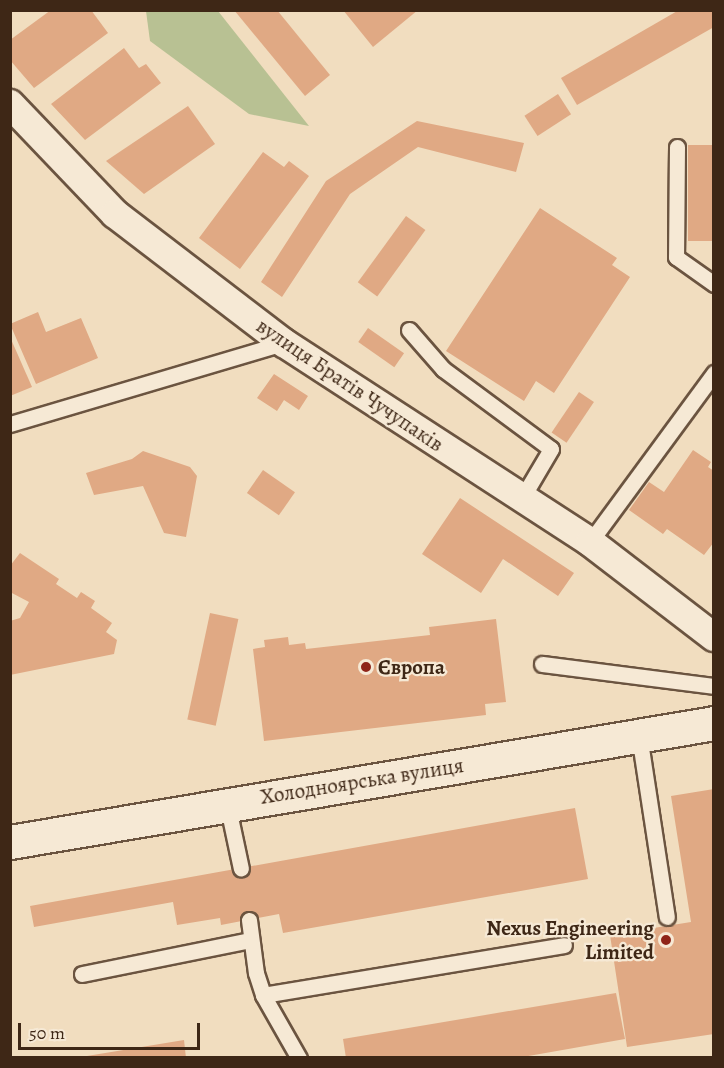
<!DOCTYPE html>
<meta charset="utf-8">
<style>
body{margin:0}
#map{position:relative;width:724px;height:1068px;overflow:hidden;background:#f1ddbf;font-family:Alegreya,serif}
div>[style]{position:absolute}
.green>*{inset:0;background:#b8c193}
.building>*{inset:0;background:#e0a984;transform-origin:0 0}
.roads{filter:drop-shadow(2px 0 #6b5440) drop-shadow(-2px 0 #6b5440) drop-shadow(0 2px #6b5440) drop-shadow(0 -2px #6b5440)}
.lane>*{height:15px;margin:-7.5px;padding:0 7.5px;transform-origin:7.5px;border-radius:7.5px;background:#f6e9d5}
.street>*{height:28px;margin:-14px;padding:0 14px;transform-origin:14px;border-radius:14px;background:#f6e9d5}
.secondary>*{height:33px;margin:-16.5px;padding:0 16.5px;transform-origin:16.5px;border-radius:16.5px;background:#f6e9d5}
.dots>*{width:16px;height:16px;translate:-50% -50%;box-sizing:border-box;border:3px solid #f6e9d5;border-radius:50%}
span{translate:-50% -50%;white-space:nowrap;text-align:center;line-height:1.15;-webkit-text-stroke:4.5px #f6e9d5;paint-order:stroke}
.street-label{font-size:21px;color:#3e2716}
.poi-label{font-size:21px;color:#3e2716;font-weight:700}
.left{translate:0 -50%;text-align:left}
.right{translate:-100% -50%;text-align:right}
.frame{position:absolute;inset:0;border:12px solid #3e2716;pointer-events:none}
.scale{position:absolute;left:18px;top:1023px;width:182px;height:27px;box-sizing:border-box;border:3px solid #3e2716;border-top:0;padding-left:8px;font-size:18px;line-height:21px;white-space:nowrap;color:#3e2716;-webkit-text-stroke:4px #f6e9d5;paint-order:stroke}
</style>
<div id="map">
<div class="green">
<i style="clip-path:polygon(146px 11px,218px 11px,309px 126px,249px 114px,150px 41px)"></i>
</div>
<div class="building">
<i style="clip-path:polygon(51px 10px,91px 10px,108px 33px,34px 88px,10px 60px,10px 40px)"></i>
<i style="clip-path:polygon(234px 10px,277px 10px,330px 75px,305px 96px)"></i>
<i style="clip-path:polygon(343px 10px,418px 10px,373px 47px)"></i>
<i style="clip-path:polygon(679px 10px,714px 10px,714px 27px,577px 105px,561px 78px)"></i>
<i style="clip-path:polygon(124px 48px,139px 68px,146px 64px,161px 83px,85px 140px,51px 104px)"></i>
<i style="left:558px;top:94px;width:24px;height:40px;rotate:57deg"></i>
<i style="clip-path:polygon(188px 106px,215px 144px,144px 194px,106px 161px)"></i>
<i style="clip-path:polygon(417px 121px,524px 143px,516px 172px,418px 147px,350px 194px,282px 297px,261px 282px,326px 181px)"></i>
<i style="left:688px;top:145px;width:26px;height:96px"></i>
<i style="clip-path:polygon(263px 152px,284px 167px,289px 161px,309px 176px,240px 269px,199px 238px)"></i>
<i style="clip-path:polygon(540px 208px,617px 258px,612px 265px,630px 277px,554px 393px,536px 381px,524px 401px,446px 351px)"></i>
<i style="left:406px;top:216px;width:24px;height:82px;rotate:36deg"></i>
<i style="clip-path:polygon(38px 312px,46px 332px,81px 318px,98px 358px,36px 384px,10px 324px)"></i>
<i style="left:368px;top:328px;width:44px;height:17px;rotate:35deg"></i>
<i style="clip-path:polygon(10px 337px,32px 387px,10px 396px)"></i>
<i style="clip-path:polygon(274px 374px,308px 396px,299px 410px,284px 400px,277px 411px,257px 398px)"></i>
<i style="left:579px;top:392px;width:18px;height:49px;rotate:34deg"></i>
<i style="clip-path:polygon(693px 450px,711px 462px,708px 467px,714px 471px,714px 542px,704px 555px,667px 529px,663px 534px,629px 510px,649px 482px,664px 492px)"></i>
<i style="clip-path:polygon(143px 451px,190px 467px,197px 476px,186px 537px,164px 533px,143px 486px,94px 495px,86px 473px,132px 459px)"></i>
<i style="left:263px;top:470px;width:39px;height:28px;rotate:35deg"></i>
<i style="clip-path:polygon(460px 498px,574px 573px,558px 596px,503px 559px,481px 593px,422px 554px)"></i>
<i style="clip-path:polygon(20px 553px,59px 579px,56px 584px,77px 598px,81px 592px,95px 601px,91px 608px,112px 623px,106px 632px,117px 640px,114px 654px,10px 675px,10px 621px,20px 618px,29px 602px,10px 592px,10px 566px)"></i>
<i style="left:210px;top:613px;width:29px;height:109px;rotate:12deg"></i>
<i style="clip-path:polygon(496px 619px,506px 702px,485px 704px,486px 715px,264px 741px,253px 649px,265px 647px,264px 640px,288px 637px,289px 645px,305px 643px,306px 649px,430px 635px,429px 627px)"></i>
<i style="clip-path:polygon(714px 789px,714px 1034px,627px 1047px,610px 935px,691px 922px,671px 796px)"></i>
<i style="clip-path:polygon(575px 808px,588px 879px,283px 933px,279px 914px,221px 925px,220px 918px,177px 925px,173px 902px,34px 927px,30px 906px)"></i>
<i style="clip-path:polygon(616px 993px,625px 1039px,517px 1058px,346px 1058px,343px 1039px)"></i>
<i style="clip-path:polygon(184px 1040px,186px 1058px,87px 1058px,87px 1056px)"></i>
</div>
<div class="roads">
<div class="lane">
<i style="left:677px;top:147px;width:110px;rotate:90.5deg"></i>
<i style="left:676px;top:257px;width:47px;rotate:35.4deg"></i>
<i style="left:409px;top:330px;width:52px;rotate:48.9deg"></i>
<i style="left:443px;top:369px;width:134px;rotate:36.5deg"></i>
<i style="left:551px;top:449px;width:57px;rotate:120.6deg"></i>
<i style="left:10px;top:424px;width:286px;rotate:-16.5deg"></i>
<i style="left:590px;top:542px;width:210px;rotate:-53.7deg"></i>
<i style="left:542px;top:664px;width:173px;rotate:7.3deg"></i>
<i style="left:639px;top:735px;width:184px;rotate:81.3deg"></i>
<i style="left:227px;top:803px;width:67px;rotate:78deg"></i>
<i style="left:249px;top:920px;width:53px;rotate:82.5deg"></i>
<i style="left:256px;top:973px;width:23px;rotate:72deg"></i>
<i style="left:263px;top:995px;width:73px;rotate:60.3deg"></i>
<i style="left:82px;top:974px;width:171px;rotate:-11.4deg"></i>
<i style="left:263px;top:995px;width:305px;rotate:-9.4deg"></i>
</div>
<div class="street">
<i style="left:10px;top:104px;width:152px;rotate:46.3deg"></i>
<i style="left:115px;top:214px;width:213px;rotate:37.4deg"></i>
<i style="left:284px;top:343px;width:365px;rotate:33deg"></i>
<i style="left:590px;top:542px;width:156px;rotate:37.5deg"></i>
</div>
<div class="secondary">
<i style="left:10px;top:842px;width:714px;rotate:-9.59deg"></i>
</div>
</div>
<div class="dots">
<i style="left:366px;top:667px;background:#8f2418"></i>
<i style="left:666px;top:940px;background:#8f2418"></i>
</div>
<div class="street-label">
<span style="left:350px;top:385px;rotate:34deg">вулиця Братів Чучупаків</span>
<span style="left:362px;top:781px;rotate:-9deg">Холодноярська вулиця</span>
</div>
<div class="poi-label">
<span class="left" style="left:378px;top:667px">Європа</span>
<span class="right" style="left:654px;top:940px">Nexus Engineering<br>Limited</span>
</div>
<div class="frame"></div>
<div class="scale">50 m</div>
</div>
